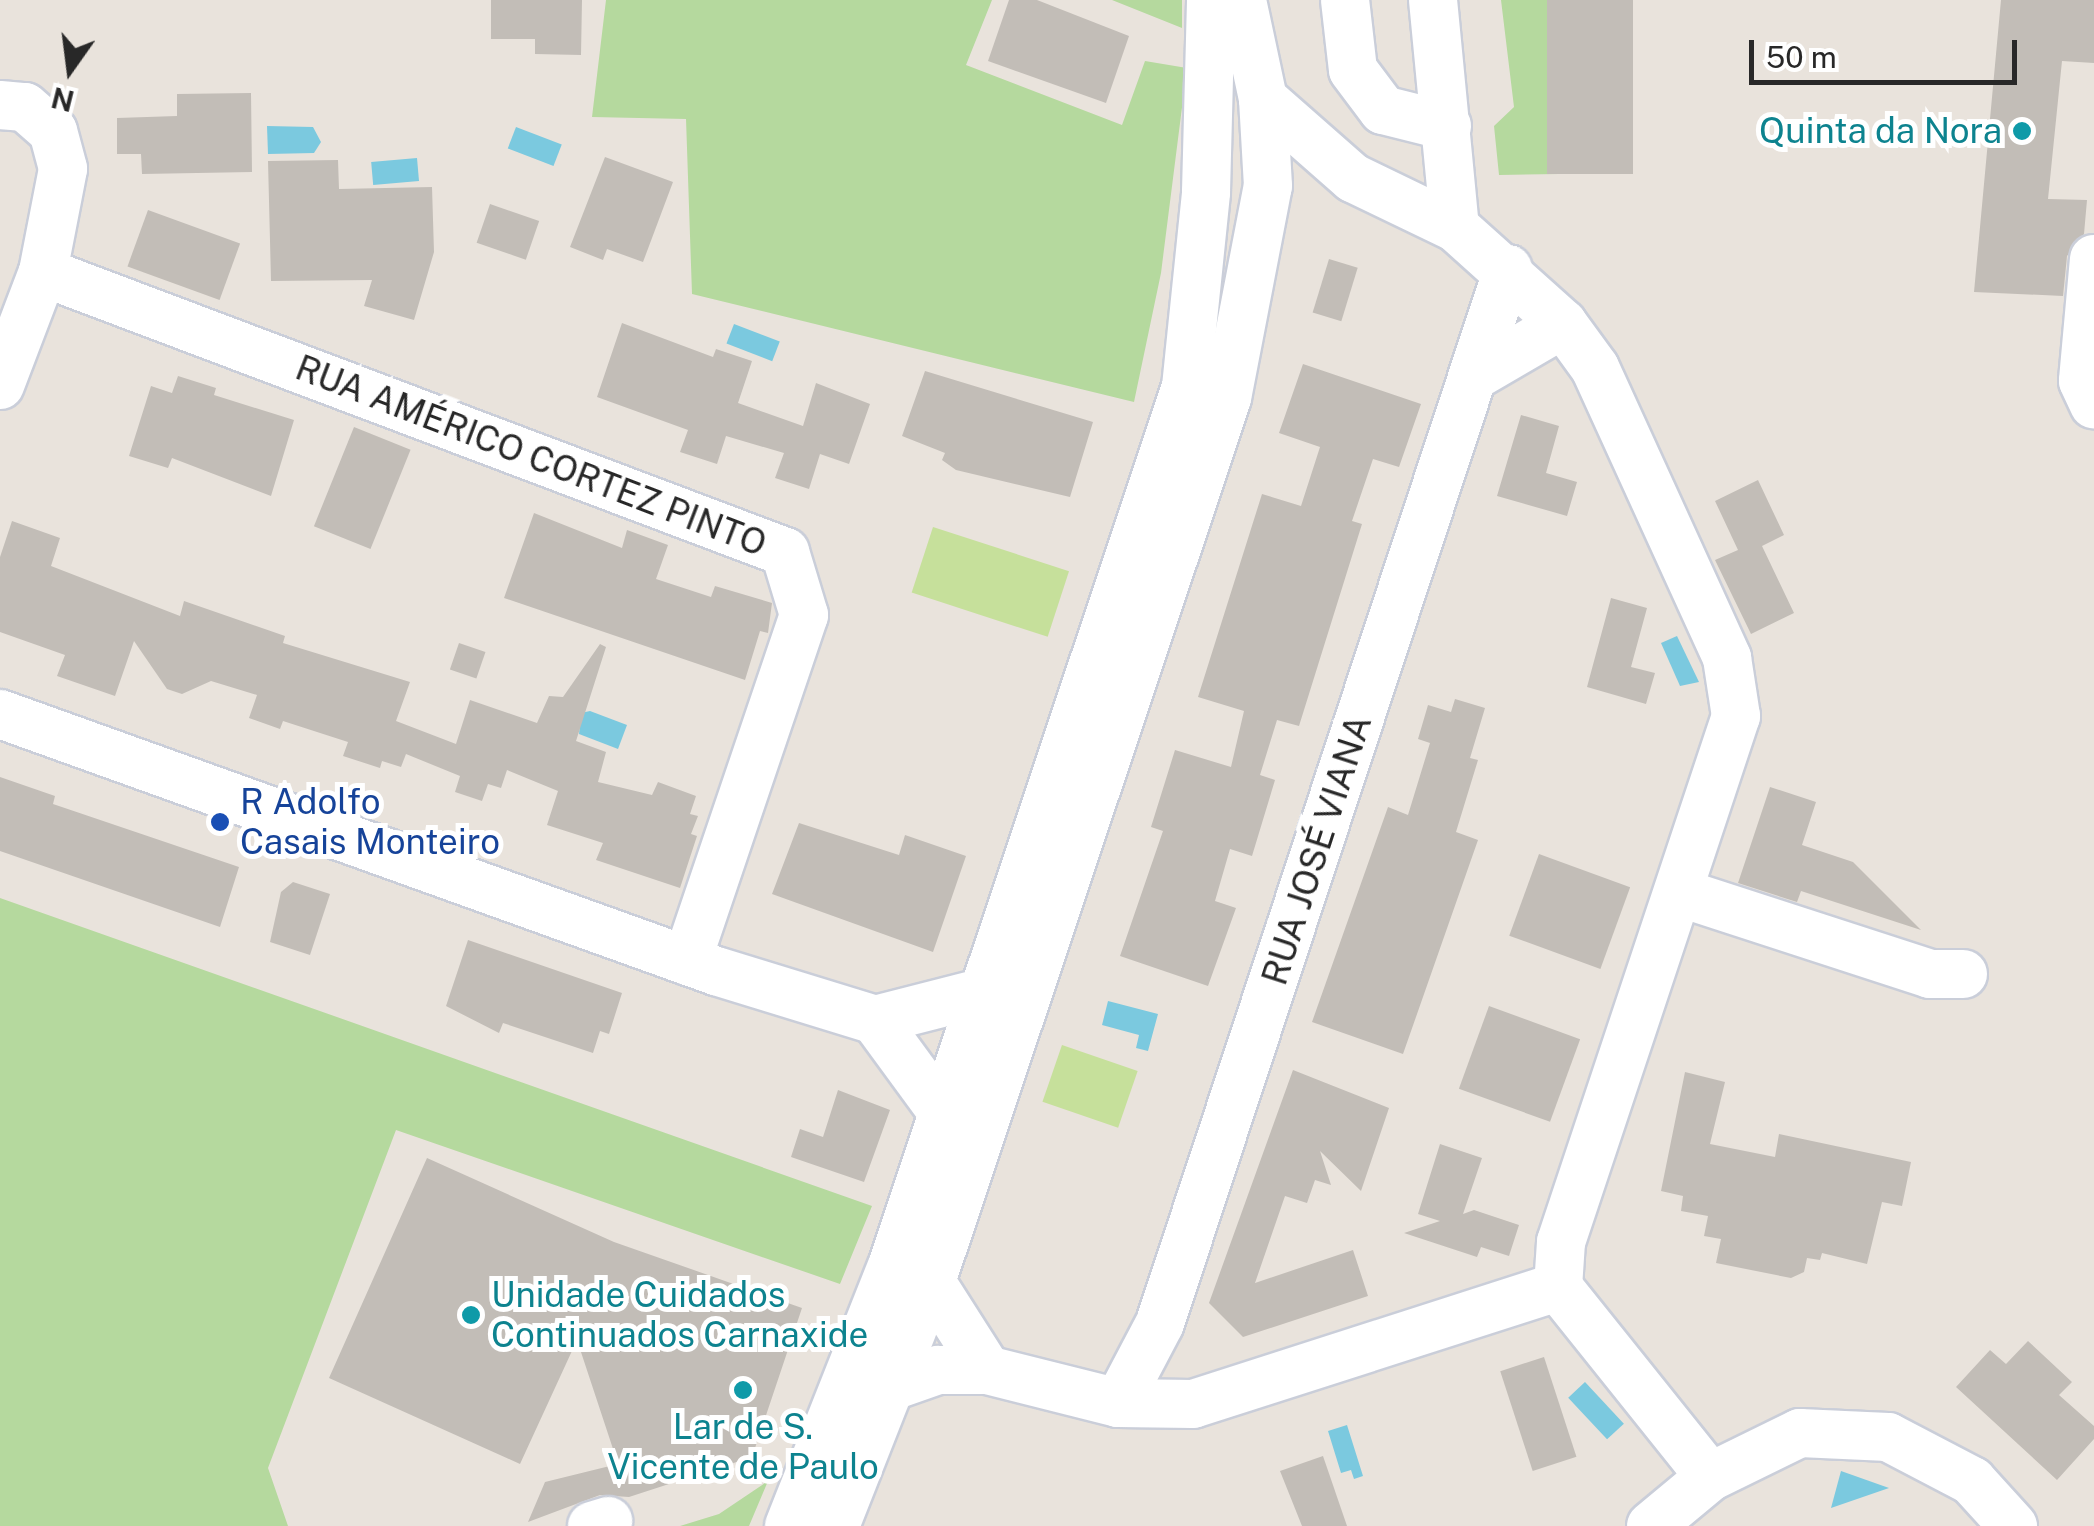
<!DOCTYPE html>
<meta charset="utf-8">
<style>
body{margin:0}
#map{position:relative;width:2094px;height:1526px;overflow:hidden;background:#e9e3dc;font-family:"Public Sans",sans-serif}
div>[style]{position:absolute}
.green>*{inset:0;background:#b5d99e}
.pitch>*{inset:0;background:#c6e09b;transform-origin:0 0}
.water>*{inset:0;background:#7bc9df;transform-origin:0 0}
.building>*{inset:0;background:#c2bdb7;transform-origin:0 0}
.roads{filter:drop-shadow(2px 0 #caced9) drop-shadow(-2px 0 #caced9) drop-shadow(0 2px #caced9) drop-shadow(0 -2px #caced9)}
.minor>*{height:48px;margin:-24px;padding:0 24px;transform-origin:24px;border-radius:24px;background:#fff}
.dots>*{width:28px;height:28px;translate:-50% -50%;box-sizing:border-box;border:5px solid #fff;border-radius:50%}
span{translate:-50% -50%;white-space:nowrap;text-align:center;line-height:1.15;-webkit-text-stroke:10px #fff;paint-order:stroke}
.culture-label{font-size:35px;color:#0d838f}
.right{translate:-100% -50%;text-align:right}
.left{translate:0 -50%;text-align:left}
.street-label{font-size:35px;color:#282828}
.transit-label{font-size:35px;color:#164399}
.north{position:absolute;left:20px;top:20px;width:100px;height:100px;-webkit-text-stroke:8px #fff;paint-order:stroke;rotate:194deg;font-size:28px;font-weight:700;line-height:40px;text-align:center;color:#282828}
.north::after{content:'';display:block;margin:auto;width:35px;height:45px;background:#282828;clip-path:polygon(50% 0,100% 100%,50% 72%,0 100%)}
.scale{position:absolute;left:1749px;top:40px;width:268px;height:45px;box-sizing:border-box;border:5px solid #282828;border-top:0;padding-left:12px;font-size:30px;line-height:35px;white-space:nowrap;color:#282828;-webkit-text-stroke:8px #fff;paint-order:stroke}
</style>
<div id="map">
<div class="green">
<i style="clip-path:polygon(606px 0,992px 0,966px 65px,1122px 125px,1145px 61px,1187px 68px,1161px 273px,1134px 402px,692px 294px,686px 119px,592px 117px)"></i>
<i style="clip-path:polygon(1112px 0,1182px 0,1182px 28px)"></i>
<i style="clip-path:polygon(1501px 0,1547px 0,1559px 174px,1499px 175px,1494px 126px,1514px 107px)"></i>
<i style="clip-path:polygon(0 898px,872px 1206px,840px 1284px,396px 1130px,268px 1468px,288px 1526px,0 1526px)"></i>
<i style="clip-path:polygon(768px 1481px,749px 1526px,680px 1526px,719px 1514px)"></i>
</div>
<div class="pitch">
<i style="left:933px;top:527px;width:143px;height:69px;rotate:18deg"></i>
<i style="left:1062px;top:1045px;width:80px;height:60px;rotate:19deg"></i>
</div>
<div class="water">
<i style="clip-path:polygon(267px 126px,313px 127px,321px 142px,314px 153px,268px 154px)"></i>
<i style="left:516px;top:127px;width:49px;height:23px;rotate:21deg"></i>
<i style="left:417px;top:158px;width:23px;height:46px;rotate:85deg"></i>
<i style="left:734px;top:324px;width:49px;height:21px;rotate:21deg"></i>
<i style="clip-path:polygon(1677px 636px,1699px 682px,1680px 686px,1661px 643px)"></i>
<i style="clip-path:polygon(590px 711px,627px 725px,618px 749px,579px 734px,581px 713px)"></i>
<i style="clip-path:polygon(1108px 1001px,1158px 1014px,1148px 1051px,1136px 1048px,1139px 1035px,1102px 1025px)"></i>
<i style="left:1585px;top:1382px;width:57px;height:23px;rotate:47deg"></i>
<i style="clip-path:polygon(1347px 1425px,1363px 1476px,1354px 1479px,1351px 1470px,1341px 1473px,1328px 1431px)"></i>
<i style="clip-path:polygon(1841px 1471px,1889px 1488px,1831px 1508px)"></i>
</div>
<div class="building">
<i style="clip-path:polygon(491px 0,582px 0,581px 55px,535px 54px,535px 39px,491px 39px)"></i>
<i style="clip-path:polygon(1009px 0,1037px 0,1129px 36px,1106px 103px,988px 61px)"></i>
<i style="left:1547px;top:0;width:86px;height:174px"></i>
<i style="clip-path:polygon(2001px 0,2094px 0,2094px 63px,2062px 61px,2048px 199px,2087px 200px,2084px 234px,2067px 256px,2063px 296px,1974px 292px)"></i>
<i style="clip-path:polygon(251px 93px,252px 172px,142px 174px,141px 154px,117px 154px,117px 118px,177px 116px,177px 94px)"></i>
<i style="clip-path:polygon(605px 157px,673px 182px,643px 262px,607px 249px,603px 260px,570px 247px)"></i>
<i style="clip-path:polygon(338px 160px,339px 189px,432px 187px,434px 252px,414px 320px,364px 306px,372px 280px,271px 281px,268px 161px)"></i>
<i style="left:490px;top:204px;width:52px;height:41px;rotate:19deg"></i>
<i style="left:148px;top:210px;width:98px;height:60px;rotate:20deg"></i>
<i style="left:1329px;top:259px;width:30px;height:56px;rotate:17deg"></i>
<i style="clip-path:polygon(622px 323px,713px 357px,716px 349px,752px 361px,738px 403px,803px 426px,816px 383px,870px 404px,849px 464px,820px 454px,809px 489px,775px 478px,784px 453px,726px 436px,717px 464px,680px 452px,688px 430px,597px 397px)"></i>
<i style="clip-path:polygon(1303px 364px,1421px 404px,1399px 467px,1373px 459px,1352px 521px,1362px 524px,1299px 726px,1277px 720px,1260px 775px,1275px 780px,1252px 856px,1230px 849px,1215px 901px,1236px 908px,1208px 986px,1120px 956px,1163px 831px,1151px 827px,1175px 750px,1231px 767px,1244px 711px,1198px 697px,1262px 494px,1301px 506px,1320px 447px,1279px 433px)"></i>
<i style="clip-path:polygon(925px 371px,1093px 422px,1070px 497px,956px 470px,942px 460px,945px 453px,902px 436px)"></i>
<i style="clip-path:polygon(178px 376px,216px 388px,214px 395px,294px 420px,271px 496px,172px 458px,168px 468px,129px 456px,151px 386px,172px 393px)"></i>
<i style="clip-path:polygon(1521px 415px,1559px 426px,1546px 473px,1577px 482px,1567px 516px,1497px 496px)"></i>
<i style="left:354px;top:427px;width:61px;height:107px;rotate:22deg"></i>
<i style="clip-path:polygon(1758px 480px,1784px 535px,1762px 546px,1794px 613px,1751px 634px,1715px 560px,1738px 550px,1715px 501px)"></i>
<i style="clip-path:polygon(534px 513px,622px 548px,627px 530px,668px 545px,656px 579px,711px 597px,715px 586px,772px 603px,768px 633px,760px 631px,745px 680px,504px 598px)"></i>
<i style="clip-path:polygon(12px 521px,60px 538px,51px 566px,180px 616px,184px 601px,285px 636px,283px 643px,410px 682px,396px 721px,456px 744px,470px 700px,537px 723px,549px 696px,563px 697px,600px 644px,606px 647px,576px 741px,606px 752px,598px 782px,652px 795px,658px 782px,696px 796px,690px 814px,698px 816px,691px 834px,697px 836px,680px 888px,596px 860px,603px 843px,547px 825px,558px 791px,507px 770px,501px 788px,488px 784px,482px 801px,455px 792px,460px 776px,406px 754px,401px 767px,382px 761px,380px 768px,343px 756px,348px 742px,283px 721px,280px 729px,249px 718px,257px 695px,211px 681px,182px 694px,167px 689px,134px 641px,115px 696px,57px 676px,65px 655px,0 632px,0 557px)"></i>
<i style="clip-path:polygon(1611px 598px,1647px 608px,1631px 667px,1655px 673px,1646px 704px,1587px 687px)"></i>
<i style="left:459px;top:643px;width:28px;height:28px;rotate:19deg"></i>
<i style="clip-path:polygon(1455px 699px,1485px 708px,1470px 758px,1478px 760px,1456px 832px,1478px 840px,1403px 1054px,1312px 1022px,1388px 807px,1408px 815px,1430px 743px,1418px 739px,1428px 705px,1451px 712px)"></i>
<i style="clip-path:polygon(0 777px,55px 796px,53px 804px,239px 867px,220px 927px,0 851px)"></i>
<i style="clip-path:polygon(1770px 787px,1816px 802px,1802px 845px,1853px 862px,1921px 930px,1801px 891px,1797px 902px,1738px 883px)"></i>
<i style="clip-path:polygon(799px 823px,899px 855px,905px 835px,966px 856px,933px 952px,772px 894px)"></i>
<i style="left:1539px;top:854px;width:97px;height:87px;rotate:20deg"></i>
<i style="clip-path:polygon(293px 882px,330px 894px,310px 955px,270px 942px,281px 892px)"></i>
<i style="clip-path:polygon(468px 940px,622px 993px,609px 1034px,600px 1031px,593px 1053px,503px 1023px,499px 1033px,446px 1006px)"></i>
<i style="left:1489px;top:1006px;width:97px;height:88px;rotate:20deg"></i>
<i style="clip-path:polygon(1293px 1070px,1389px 1108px,1361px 1191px,1320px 1151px,1331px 1185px,1315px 1180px,1307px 1203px,1285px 1196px,1255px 1283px,1353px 1250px,1368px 1296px,1243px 1337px,1209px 1303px)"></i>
<i style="clip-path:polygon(1685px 1072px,1725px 1082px,1710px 1144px,1775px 1157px,1779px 1134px,1911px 1162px,1902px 1206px,1882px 1202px,1867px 1264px,1822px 1253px,1820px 1260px,1807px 1258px,1804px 1272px,1791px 1278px,1716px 1263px,1721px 1239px,1704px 1236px,1708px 1216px,1681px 1211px,1683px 1196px,1661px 1191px)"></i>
<i style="clip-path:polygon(838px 1090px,890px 1110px,864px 1182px,791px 1157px,800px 1129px,823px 1137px)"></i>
<i style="clip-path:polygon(1440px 1144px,1482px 1158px,1463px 1214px,1474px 1210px,1519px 1225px,1509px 1256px,1481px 1247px,1477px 1257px,1404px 1233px,1440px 1221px,1418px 1214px)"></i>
<i style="clip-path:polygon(427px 1158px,614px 1242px,802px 1308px,752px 1457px,629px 1497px,600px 1495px,528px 1522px,545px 1482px,618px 1464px,577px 1340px,520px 1464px,329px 1378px)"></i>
<i style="clip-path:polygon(2028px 1341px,2072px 1382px,2059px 1395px,2094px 1426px,2094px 1439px,2057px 1480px,1956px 1387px,1990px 1350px,2006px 1364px)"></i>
<i style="left:1544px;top:1357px;width:105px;height:46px;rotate:72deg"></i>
<i style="clip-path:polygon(1323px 1456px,1347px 1526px,1302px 1526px,1280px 1471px)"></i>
</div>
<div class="roads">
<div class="minor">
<i style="left:1345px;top:0;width:70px;rotate:83.5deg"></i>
<i style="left:1353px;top:70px;width:50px;rotate:53.1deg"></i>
<i style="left:1383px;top:110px;width:66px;rotate:14deg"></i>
<i style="left:1433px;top:0;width:228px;rotate:84.5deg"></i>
<i style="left:1263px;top:99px;width:120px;rotate:41.3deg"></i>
<i style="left:1353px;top:178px;width:113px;rotate:25.7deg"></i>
<i style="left:1455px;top:227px;width:145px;rotate:41.9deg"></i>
<i style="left:1563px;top:324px;width:54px;rotate:54deg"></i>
<i style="left:1595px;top:368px;width:319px;rotate:65.5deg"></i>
<i style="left:1727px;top:658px;width:59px;rotate:81.2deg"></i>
<i style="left:1736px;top:716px;width:554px;rotate:108.4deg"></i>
<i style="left:1561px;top:1242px;width:45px;rotate:93.8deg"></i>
<i style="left:1558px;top:1287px;width:243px;rotate:51.3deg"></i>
<i style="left:0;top:105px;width:25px;rotate:5deg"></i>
<i style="left:25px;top:107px;width:37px;rotate:41deg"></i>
<i style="left:53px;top:131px;width:39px;rotate:75deg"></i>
<i style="left:63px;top:169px;width:105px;rotate:101deg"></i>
<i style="left:2094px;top:259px;width:122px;rotate:95.2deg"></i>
<i style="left:2083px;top:381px;width:26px;rotate:65deg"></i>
<i style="left:1474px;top:376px;width:103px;rotate:-30.3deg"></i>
<i style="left:0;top:385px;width:121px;rotate:-69.2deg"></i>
<i style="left:43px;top:272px;width:793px;rotate:20.67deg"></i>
<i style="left:785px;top:552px;width:66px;rotate:73.2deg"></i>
<i style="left:804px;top:615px;width:365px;rotate:108.7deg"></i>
<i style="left:0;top:714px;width:761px;rotate:19.75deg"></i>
<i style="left:716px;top:971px;width:166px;rotate:17.1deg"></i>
<i style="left:875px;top:1020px;width:113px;rotate:-14.4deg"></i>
<i style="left:1678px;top:892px;width:265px;rotate:18deg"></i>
<i style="left:1930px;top:974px;width:33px"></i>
<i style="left:875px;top:1020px;width:115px;rotate:53.8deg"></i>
<i style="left:931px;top:1282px;width:104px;rotate:57.5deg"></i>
<i style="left:895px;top:1385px;width:46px;rotate:-19.2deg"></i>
<i style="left:938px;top:1370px;width:49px"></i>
<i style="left:987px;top:1370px;width:135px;rotate:14.1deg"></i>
<i style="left:1118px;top:1403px;width:75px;rotate:0.8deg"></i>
<i style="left:1193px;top:1404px;width:383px;rotate:-17.8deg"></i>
<i style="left:1118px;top:1403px;width:90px;rotate:-62.3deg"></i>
<i style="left:1160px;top:1323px;width:1110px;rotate:-71.73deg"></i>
<i style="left:592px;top:1526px;width:17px;rotate:-17deg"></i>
<i style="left:789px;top:1526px;width:277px;rotate:-68.4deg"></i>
<i style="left:891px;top:1269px;width:930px;rotate:-71.51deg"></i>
<i style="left:1186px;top:387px;width:196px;rotate:-84.1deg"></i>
<i style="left:1206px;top:192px;width:192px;rotate:-88.5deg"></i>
<i style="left:835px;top:1526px;width:262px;rotate:-68.5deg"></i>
<i style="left:931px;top:1282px;width:932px;rotate:-71.49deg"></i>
<i style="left:1227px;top:398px;width:216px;rotate:-79.1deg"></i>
<i style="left:1268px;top:186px;width:87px;rotate:-93.3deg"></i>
<i style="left:1263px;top:99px;width:101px;rotate:-102deg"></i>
<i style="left:1651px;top:1526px;width:77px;rotate:-39.7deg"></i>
<i style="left:1710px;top:1477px;width:100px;rotate:-26.1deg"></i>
<i style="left:1800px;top:1433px;width:88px;rotate:2.6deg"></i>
<i style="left:1888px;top:1437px;width:95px;rotate:27.6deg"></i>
<i style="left:1972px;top:1481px;width:61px;rotate:47.7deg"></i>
</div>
</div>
<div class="dots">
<i style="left:2022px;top:131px;background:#0f9aa8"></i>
<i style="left:220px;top:822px;background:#1a4fb4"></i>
<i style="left:471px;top:1315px;background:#0f9aa8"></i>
<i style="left:743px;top:1390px;background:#0f9aa8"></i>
</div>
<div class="culture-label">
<span class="right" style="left:2002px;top:131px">Quinta da Nora</span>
<span class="left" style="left:491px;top:1315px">Unidade Cuidados<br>Continuados Carnaxide</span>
<span style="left:743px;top:1447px">Lar de S.<br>Vicente de Paulo</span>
</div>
<div class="street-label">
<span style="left:531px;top:456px;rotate:21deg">RUA AMÉRICO CORTEZ PINTO</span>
<span style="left:1317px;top:850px;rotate:-72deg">RUA JOSÉ VIANA</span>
</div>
<div class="transit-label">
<span class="left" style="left:240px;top:822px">R Adolfo<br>Casais Monteiro</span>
</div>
<div class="north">N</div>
<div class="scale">50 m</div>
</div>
